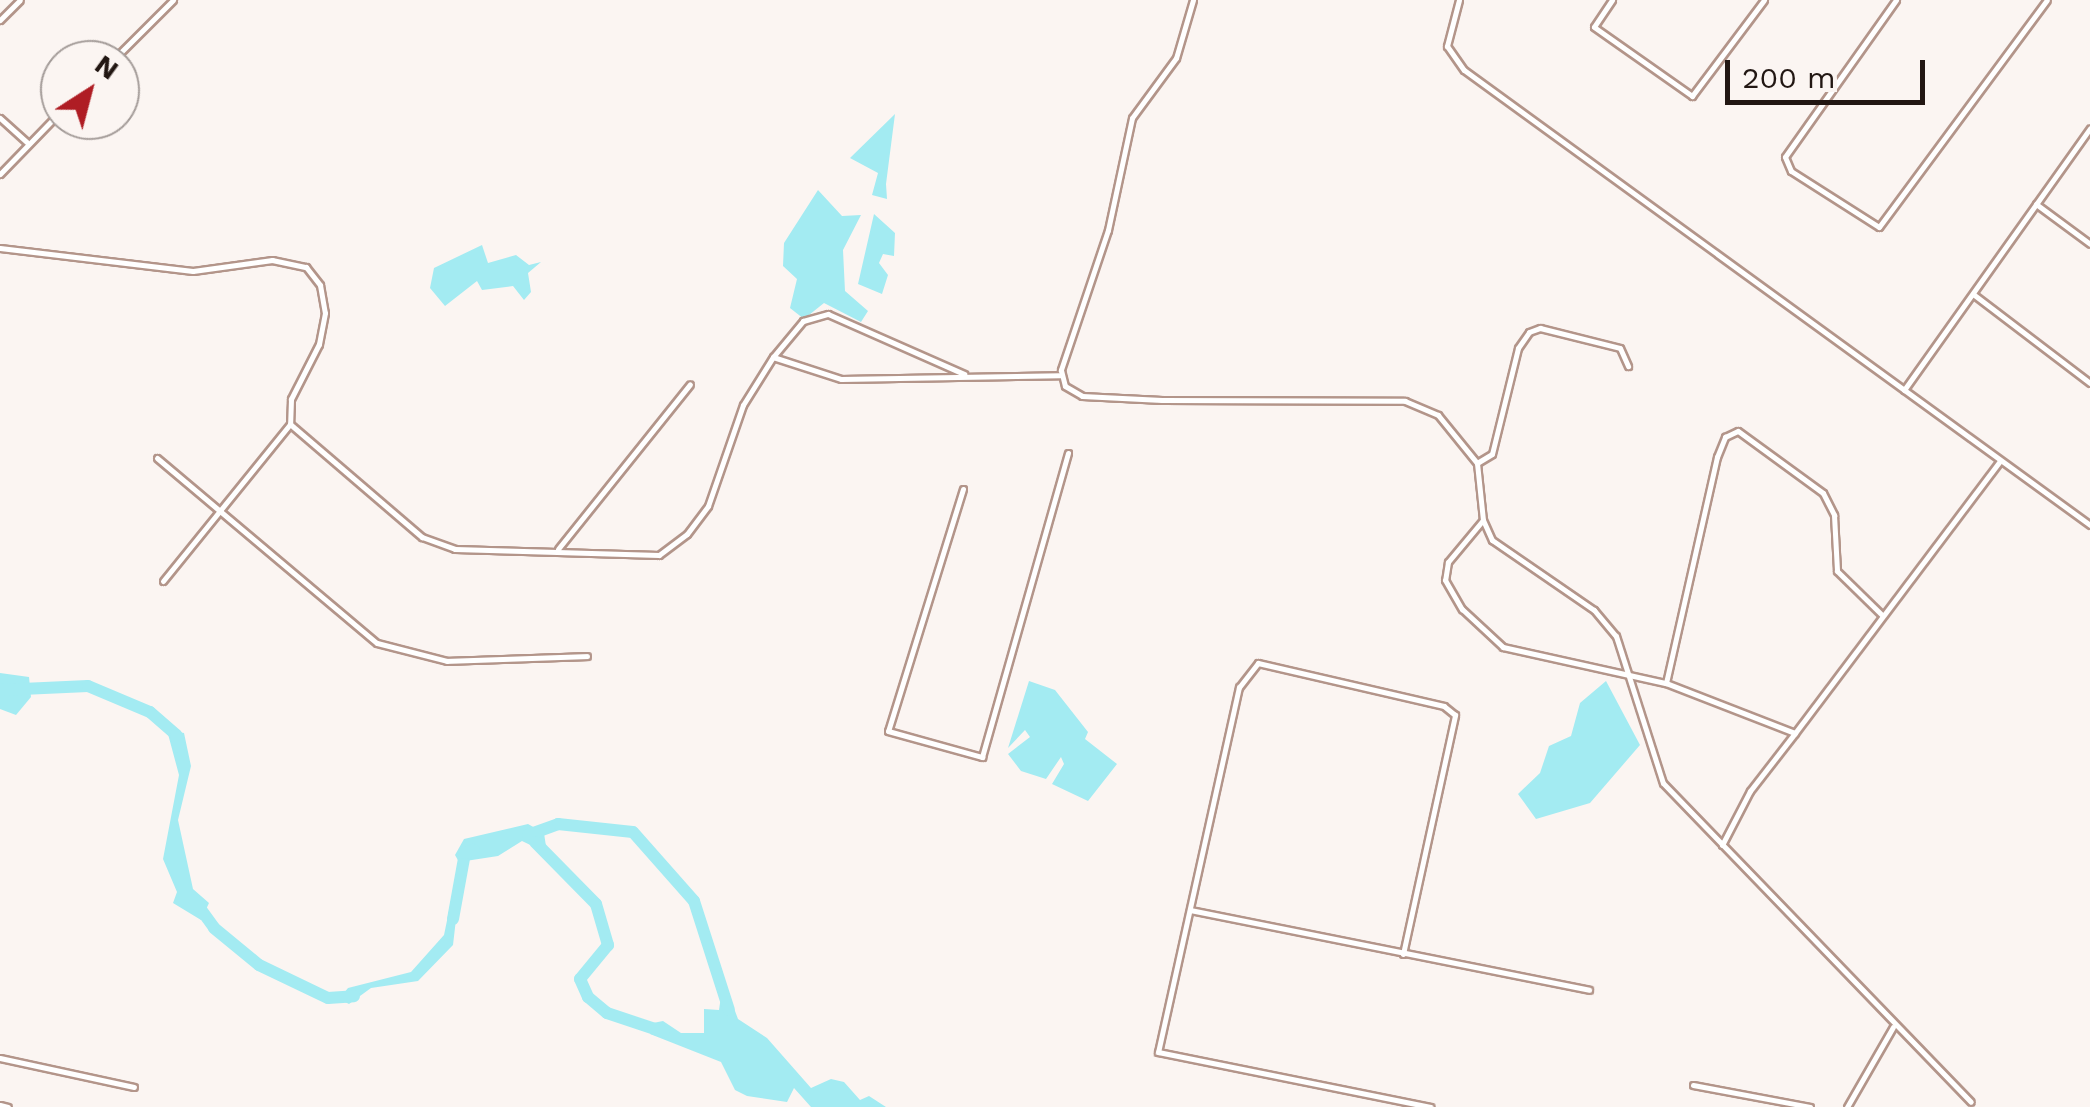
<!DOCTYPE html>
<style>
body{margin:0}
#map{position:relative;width:2090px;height:1107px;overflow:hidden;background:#fbf5f2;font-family:"Work Sans",sans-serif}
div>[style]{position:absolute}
.water>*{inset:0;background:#a3ebf2}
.river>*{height:12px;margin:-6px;padding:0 6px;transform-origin:6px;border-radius:6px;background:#a3ebf2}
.roads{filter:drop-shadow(2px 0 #b3958a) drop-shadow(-2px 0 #b3958a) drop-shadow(0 2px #b3958a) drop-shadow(0 -2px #b3958a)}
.minor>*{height:5px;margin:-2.5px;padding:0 2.5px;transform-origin:2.5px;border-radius:2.5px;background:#fff}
span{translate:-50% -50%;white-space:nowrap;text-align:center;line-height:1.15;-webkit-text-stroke:8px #fbf5f2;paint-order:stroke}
.north{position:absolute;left:40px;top:40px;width:100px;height:100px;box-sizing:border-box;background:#fbf5f2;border:2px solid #a49c99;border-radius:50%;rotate:36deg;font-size:28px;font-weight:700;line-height:40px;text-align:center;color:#221713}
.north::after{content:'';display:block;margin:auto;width:35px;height:45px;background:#af1d24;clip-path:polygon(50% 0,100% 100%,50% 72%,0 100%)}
.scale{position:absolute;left:1725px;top:60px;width:200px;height:45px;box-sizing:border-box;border:5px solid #221713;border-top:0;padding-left:12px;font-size:30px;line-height:35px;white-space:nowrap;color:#221713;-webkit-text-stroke:8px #fbf5f2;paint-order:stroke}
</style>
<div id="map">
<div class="water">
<i style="clip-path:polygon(895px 114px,886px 184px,887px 199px,872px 195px,878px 173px,850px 158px)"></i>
<i style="clip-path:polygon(818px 190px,842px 216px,861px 215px,843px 250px,845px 291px,868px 311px,861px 322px,824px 303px,804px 319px,790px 308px,797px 279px,783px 266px,784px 243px)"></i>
<i style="clip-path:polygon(874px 214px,895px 233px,894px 256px,883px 254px,879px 263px,888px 275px,882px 294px,858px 284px)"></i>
<i style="clip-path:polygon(482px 245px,488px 263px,516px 255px,529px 265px,541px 262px,528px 273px,531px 292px,524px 300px,513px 286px,482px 290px,477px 281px,445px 306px,430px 288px,434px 268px)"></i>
<i style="clip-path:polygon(0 673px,29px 677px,31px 697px,16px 715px,0 709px)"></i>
<i style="clip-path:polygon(1029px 681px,1055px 690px,1088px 732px,1085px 739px,1117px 764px,1088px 801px,1052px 784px,1064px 764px,1061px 757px,1046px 779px,1021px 771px,1008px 754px,1030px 737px,1025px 730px,1008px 748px)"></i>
<i style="clip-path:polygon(1606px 681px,1640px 745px,1590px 803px,1536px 819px,1518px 794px,1540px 773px,1549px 746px,1571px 736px,1580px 703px)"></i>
<i style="clip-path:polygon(174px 731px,184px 733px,191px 766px,178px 820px,193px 889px,209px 903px,201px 920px,173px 903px,177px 892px,163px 859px,179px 775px,168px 734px)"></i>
<i style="clip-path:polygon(528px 824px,544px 833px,547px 853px,522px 841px,498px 856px,459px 862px,455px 855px,464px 839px)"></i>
<i style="clip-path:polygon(458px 902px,453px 945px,418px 981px,371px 988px,349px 1004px,339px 999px,348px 988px,411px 972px,444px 935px,450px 906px)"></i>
<i style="clip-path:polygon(729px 995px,738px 1019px,767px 1038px,811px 1088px,831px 1079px,844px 1082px,860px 1100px,869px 1096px,886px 1107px,811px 1107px,794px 1088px,787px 1102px,747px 1096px,735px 1090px,721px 1062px,650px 1034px,653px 1023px,663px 1021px,681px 1033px,704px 1033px,704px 1009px,719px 1010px,721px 996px)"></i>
</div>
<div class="river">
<i style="left:0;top:690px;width:88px;rotate:-2.6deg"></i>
<i style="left:88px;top:686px;width:67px;rotate:22.8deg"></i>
<i style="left:150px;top:712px;width:35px;rotate:41deg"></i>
<i style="left:176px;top:735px;width:12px;rotate:76deg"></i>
<i style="left:528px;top:835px;width:32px;rotate:-20deg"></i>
<i style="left:558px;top:824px;width:75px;rotate:6.1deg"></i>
<i style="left:633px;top:832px;width:92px;rotate:48.5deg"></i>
<i style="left:694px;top:901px;width:114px;rotate:72.2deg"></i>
<i style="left:535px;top:842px;width:87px;rotate:45.5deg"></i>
<i style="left:596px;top:904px;width:43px;rotate:73.7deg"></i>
<i style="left:608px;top:945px;width:44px;rotate:129.5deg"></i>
<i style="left:580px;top:979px;width:20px;rotate:66deg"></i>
<i style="left:588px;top:997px;width:25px;rotate:40deg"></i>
<i style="left:607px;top:1013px;width:60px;rotate:18.4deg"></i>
<i style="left:194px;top:900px;width:34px;rotate:54deg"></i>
<i style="left:214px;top:928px;width:58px;rotate:39.4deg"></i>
<i style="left:259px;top:965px;width:76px;rotate:25.6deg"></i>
<i style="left:328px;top:998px;width:26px;rotate:-4deg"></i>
<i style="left:453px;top:919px;width:67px;rotate:-79.7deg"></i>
<i style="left:465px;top:853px;width:9px;rotate:-21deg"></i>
</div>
<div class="roads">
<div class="minor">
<i style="left:1193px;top:0;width:60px;rotate:106.3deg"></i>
<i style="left:1176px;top:58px;width:74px;rotate:126.3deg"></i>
<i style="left:1132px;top:118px;width:115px;rotate:102.1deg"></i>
<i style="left:1108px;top:230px;width:148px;rotate:108.6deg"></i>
<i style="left:1061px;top:370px;width:16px;rotate:76deg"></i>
<i style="left:1065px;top:386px;width:20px;rotate:30deg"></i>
<i style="left:1082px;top:396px;width:80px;rotate:2.9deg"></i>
<i style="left:1162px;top:400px;width:243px;rotate:0.2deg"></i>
<i style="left:1405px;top:401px;width:36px;rotate:23deg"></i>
<i style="left:1438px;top:415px;width:62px;rotate:50.9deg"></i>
<i style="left:1477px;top:463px;width:57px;rotate:84deg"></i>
<i style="left:1483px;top:520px;width:22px;rotate:66deg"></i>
<i style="left:1492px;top:540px;width:124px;rotate:34.5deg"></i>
<i style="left:1594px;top:610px;width:34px;rotate:50deg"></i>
<i style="left:1616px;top:636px;width:154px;rotate:72.3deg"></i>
<i style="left:1663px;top:783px;width:443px;rotate:46deg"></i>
<i style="left:1459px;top:0;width:48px;rotate:104.6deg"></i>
<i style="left:1447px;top:46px;width:29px;rotate:55deg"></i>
<i style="left:1464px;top:70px;width:774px;rotate:36.01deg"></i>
<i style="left:1612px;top:0;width:32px;rotate:124deg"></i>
<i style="left:1594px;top:27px;width:120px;rotate:35.1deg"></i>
<i style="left:1692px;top:96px;width:120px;rotate:-53.1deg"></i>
<i style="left:1896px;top:0;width:192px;rotate:125.3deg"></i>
<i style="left:1785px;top:157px;width:15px;rotate:67deg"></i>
<i style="left:1791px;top:171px;width:104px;rotate:32.5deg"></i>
<i style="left:1879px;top:227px;width:282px;rotate:-53.5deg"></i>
<i style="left:0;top:20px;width:28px;rotate:-45deg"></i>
<i style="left:113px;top:60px;width:85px;rotate:-45deg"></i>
<i style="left:0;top:118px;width:36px;rotate:42deg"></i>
<i style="left:0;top:174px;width:86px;rotate:-45.9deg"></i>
<i style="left:2036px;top:204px;width:67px;rotate:36.5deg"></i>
<i style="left:0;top:248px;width:194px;rotate:6.8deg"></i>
<i style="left:193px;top:271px;width:80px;rotate:-7.9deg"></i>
<i style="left:272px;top:260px;width:35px;rotate:12deg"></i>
<i style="left:306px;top:267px;width:23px;rotate:52deg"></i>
<i style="left:320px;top:285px;width:28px;rotate:80deg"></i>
<i style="left:325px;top:313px;width:32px;rotate:101deg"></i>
<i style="left:319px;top:344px;width:62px;rotate:117deg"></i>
<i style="left:291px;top:399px;width:25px;rotate:92deg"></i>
<i style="left:290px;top:424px;width:174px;rotate:40.6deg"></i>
<i style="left:422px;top:537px;width:35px;rotate:20deg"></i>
<i style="left:455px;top:549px;width:204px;rotate:1.7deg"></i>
<i style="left:659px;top:555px;width:35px;rotate:-37deg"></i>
<i style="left:687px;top:534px;width:35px;rotate:-53deg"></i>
<i style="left:708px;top:506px;width:107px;rotate:-70.9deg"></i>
<i style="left:743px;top:405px;width:57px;rotate:-58deg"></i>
<i style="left:773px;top:357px;width:71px;rotate:17.9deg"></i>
<i style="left:841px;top:379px;width:219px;rotate:-1deg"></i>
<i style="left:1973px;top:294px;width:147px;rotate:37.3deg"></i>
<i style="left:773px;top:357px;width:47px;rotate:-50.2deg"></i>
<i style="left:803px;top:321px;width:26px;rotate:-16deg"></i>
<i style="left:828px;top:314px;width:149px;rotate:23.8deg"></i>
<i style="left:1904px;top:390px;width:321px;rotate:-54.6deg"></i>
<i style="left:157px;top:458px;width:287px;rotate:40.1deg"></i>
<i style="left:377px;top:643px;width:72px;rotate:14.4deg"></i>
<i style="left:447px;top:661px;width:140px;rotate:-2deg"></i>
<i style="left:1477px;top:463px;width:17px;rotate:-31deg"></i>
<i style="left:1492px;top:454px;width:109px;rotate:-76.2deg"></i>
<i style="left:1518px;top:348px;width:19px;rotate:-55deg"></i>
<i style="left:1529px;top:332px;width:12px;rotate:-20deg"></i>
<i style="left:1540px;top:328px;width:82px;rotate:14deg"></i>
<i style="left:1620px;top:348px;width:20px;rotate:66deg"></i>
<i style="left:963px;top:489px;width:253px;rotate:107.2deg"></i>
<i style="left:888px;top:731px;width:98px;rotate:15.5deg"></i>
<i style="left:982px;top:757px;width:316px;rotate:-74.2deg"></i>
<i style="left:1483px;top:520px;width:55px;rotate:129.8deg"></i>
<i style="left:1448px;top:562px;width:18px;rotate:99deg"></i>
<i style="left:1445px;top:580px;width:34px;rotate:60deg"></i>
<i style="left:1462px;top:609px;width:56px;rotate:42.8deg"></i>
<i style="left:1503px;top:647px;width:167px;rotate:12.5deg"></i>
<i style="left:1666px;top:683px;width:138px;rotate:21.2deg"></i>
<i style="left:1795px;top:733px;width:339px;rotate:-53deg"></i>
<i style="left:558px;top:549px;width:211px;rotate:-51.3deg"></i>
<i style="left:163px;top:581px;width:202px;rotate:-51deg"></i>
<i style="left:1666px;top:683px;width:232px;rotate:-77.3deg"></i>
<i style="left:1717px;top:457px;width:22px;rotate:-68deg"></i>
<i style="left:1725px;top:437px;width:14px;rotate:-25deg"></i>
<i style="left:1738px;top:431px;width:105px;rotate:36.1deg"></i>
<i style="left:1823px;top:493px;width:25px;rotate:63deg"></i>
<i style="left:1834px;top:515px;width:56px;rotate:86.9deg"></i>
<i style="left:1837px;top:571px;width:63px;rotate:44.4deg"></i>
<i style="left:1722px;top:845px;width:61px;rotate:-62.6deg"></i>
<i style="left:1750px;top:791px;width:73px;rotate:-52.2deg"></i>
<i style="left:1190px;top:910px;width:407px;rotate:11.3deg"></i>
<i style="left:1403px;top:954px;width:245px;rotate:-77.7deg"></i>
<i style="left:1455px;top:715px;width:14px;rotate:-141deg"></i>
<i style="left:1444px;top:706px;width:191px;rotate:-167deg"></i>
<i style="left:1258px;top:663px;width:31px;rotate:128deg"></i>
<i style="left:1239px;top:687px;width:374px;rotate:102.5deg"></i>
<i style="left:1158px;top:1052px;width:278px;rotate:11.4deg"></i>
<i style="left:0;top:1058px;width:137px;rotate:12.2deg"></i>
<i style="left:1693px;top:1085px;width:119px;rotate:10.6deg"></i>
<i style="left:0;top:1105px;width:8px;rotate:14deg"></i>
<i style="left:1847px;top:1107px;width:92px;rotate:-60.1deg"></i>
</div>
</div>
<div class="north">N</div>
<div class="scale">200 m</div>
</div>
